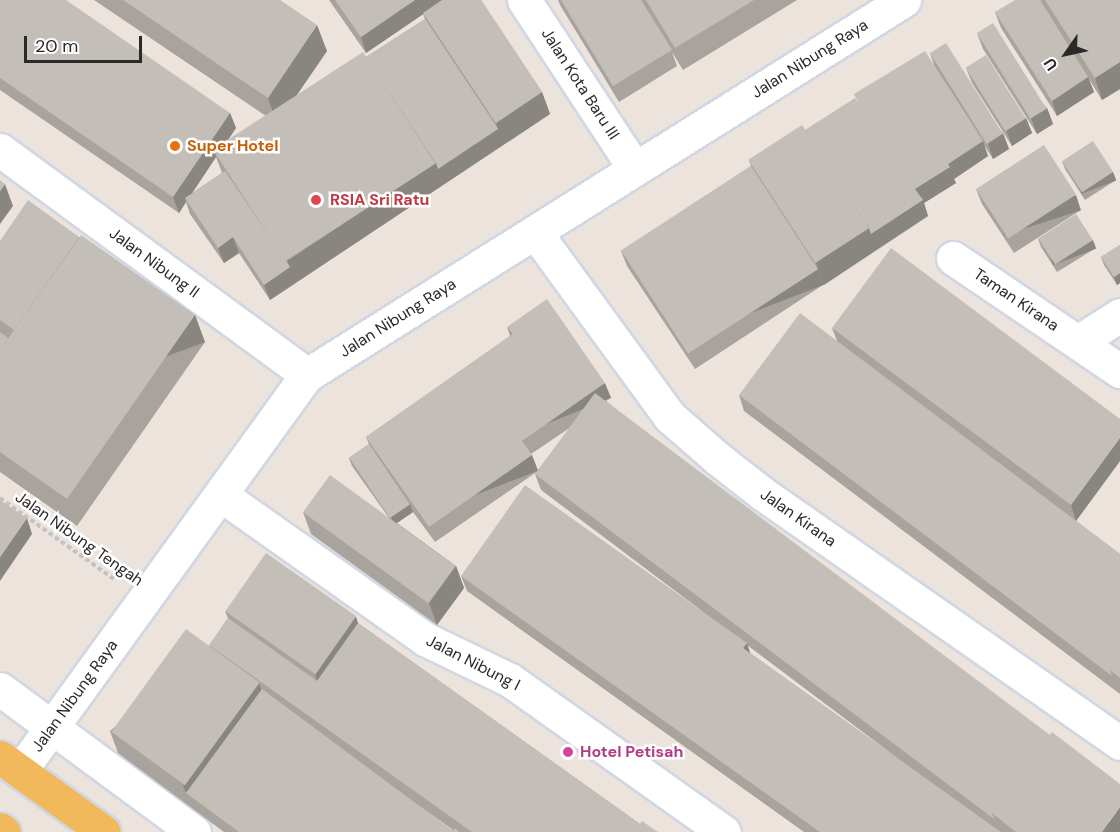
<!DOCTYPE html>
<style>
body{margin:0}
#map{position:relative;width:1120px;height:832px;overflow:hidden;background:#ece3dc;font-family:"DM Sans",sans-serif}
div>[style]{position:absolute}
.path>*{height:4px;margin-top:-2px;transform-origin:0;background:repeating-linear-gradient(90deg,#c3c3c3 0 4.5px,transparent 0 7.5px)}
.roads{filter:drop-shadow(2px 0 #d1d7e3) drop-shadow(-2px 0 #d1d7e3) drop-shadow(0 2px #d1d7e3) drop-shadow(0 -2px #d1d7e3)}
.minor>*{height:33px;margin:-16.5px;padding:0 16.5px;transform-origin:16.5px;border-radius:16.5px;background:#fff}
.major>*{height:33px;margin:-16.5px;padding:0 16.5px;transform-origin:16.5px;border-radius:16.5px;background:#f1b95c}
.wall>*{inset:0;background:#a9a39e}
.shaded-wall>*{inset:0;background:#898581;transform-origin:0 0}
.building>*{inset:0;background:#c4beb8;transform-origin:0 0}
.dots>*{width:16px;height:16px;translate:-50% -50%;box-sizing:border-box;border:3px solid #fff;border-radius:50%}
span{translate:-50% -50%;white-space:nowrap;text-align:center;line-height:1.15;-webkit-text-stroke:5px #fff;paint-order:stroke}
.street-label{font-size:16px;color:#2a2a2a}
.food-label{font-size:16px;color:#c56008;font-weight:700}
.left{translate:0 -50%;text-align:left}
.health-label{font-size:16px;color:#be3a42;font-weight:700}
.hotel-label{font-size:16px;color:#b23c85;font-weight:700}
.north{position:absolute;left:1036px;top:24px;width:60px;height:60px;-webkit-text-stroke:4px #fff;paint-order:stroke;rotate:236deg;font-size:16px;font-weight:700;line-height:24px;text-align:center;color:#2a2a2a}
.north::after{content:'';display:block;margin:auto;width:21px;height:27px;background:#2a2a2a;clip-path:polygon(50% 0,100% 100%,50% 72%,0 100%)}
.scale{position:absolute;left:24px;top:36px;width:118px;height:27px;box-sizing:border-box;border:3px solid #2a2a2a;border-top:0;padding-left:8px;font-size:18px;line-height:21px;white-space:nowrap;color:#2a2a2a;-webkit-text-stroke:4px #fff;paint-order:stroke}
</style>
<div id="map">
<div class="path">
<i style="left:0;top:498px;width:140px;rotate:35.4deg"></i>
</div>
<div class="roads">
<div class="minor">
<i style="left:524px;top:0;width:202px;rotate:56.7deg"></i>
<i style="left:0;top:150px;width:381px;rotate:36.2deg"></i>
<i style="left:535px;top:232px;width:228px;rotate:53.9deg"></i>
<i style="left:669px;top:416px;width:64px;rotate:41.2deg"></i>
<i style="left:717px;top:458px;width:58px;rotate:38deg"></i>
<i style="left:763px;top:494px;width:435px;rotate:34.9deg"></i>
<i style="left:953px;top:258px;width:202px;rotate:34.1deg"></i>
<i style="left:1078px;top:342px;width:50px;rotate:-32.7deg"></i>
<i style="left:221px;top:495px;width:250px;rotate:35.2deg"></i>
<i style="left:425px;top:639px;width:94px;rotate:25.8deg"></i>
<i style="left:510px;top:680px;width:262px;rotate:35.4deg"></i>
<i style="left:0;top:689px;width:241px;rotate:36.4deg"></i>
<i style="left:20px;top:771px;width:489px;rotate:-54.1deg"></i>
<i style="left:307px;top:375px;width:705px;rotate:-32.13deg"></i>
</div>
<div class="major">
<i style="left:0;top:757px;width:128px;rotate:35.8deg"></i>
<i style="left:0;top:829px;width:5px;rotate:37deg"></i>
</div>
</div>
<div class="wall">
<i style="clip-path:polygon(evenodd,0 0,230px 113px,236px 128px,226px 143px,266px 116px,94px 0,280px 0,327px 51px,296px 96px,366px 57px,425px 19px,423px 14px,366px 53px,329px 0,481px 0,542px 92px,550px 114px,270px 300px,239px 253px,224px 263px,190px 214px,186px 202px,179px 213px,0 90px,0 0,216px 157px,222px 173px,192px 193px,216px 157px)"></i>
<i style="clip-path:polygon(558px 0,797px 0,683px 70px,672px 52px,677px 66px,619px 102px,560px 5px)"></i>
<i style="clip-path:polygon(1040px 0,1120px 0,1120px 89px,1102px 100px,1089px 79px,1094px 92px,1057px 116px,1001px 28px,995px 12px,1041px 3px)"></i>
<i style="clip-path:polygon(977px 33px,1047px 108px,1053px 124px,1037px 134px,983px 49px)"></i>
<i style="clip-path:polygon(930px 53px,1003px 133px,1009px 149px,993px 159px,984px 145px,988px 156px,954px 179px,956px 183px,924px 203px,928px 216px,695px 369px,627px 266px,621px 251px,751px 166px,749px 160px,934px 65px)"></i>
<i style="clip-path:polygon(966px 68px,1026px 118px,1032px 133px,1012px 146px,972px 83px)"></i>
<i style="clip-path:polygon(1062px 161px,1113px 172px,1116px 180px,1085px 200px,1065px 169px)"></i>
<i style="clip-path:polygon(976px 189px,1081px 210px,1014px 253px,982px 204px)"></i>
<i style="clip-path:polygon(79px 237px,195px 315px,205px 342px,77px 526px,0 472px,0 241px)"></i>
<i style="clip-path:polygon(1038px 239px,1096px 248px,1057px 272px,1041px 247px)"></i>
<i style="clip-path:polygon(1120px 245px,1120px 283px,1117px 285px,1104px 265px,1101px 257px)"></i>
<i style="clip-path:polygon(evenodd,507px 327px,611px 398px,606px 401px,1120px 832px,804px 832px,467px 591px,461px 576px,702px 611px,541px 490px,535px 474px,571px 427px,531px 454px,538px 471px,435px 542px,413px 512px,397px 523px,456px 566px,464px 588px,437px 625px,311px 534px,303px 512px,389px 518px,352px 466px,349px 458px,369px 444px,366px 437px,510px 336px,507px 327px,747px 645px,900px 760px,750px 653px,747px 645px)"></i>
<i style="clip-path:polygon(832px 328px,1120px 419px,1120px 461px,1076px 521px,1120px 554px,1120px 694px,744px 411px,739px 395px,837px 341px)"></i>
<i style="clip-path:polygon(evenodd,225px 611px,356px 617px,358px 623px,640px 824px,658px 832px,224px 832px,118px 753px,110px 731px,209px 646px,228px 618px,225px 611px,406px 797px,432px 815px,453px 830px,453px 831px,406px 797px)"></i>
</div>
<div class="shaded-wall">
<i style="clip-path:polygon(415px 0,444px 0,366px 53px,361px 37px)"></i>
<i style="clip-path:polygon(317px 25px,327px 51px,277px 124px,268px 98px)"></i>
<i style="clip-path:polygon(1120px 62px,1120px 89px,1102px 100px,1095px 78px)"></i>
<i style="clip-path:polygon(1088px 77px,1094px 92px,1057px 116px,1052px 101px)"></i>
<i style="clip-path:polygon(542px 92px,550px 114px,270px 300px,264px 285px,290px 267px,287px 261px,436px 163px,498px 129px,496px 123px)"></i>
<i style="clip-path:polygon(1047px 108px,1053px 124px,1037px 134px,1031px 118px)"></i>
<i style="clip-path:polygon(230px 113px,236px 128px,217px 156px,214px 151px,216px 157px,187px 201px,185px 198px,186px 202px,179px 213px,173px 197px)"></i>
<i style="clip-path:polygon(1026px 118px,1032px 133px,1012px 146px,1006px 130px)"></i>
<i style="clip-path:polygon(1003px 133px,1009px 149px,993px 159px,988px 144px)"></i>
<i style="clip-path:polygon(983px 141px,988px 156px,954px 179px,956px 183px,924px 203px,928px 216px,824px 285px,816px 263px,915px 189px,948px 164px)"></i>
<i style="left:1113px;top:172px;width:9px;height:37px;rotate:69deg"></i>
<i style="clip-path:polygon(5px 184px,13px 206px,0 224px,0 191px)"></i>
<i style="left:1076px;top:195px;width:16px;height:80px;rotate:72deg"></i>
<i style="clip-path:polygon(233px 237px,239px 253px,224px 263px,218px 248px)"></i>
<i style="left:1093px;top:240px;width:9px;height:46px;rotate:69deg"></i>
<i style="left:818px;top:269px;width:17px;height:154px;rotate:69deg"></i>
<i style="clip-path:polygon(1120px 273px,1120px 283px,1117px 285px,1114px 277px)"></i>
<i style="left:195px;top:315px;width:29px;height:224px;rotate:70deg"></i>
<i style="left:605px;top:383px;width:16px;height:101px;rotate:68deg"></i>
<i style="clip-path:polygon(1120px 438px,1120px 461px,1076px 521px,1071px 505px)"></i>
<i style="left:532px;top:455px;width:17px;height:126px;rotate:69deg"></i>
<i style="clip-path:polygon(410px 504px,413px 512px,394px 525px,391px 517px)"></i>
<i style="clip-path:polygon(27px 518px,32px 534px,0 581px,0 557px)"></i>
<i style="clip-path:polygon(456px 566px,464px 588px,437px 625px,429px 603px)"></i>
<i style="clip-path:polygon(356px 617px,363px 639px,323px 696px,315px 675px)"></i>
<i style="clip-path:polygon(747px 643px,752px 659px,743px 648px)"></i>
<i style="clip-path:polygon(259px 683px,267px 705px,186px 793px,183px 786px)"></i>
<i style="clip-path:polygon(1120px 807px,1120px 832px,1102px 832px)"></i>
</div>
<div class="building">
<i style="clip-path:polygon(0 0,66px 0,230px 113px,173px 197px,0 78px)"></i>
<i style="clip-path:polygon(123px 0,280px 0,317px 25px,268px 98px)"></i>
<i style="clip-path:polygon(335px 0,415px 0,361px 37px)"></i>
<i style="clip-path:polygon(442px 0,481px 0,542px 92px,496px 123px,423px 13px)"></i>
<i style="clip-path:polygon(561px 0,641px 0,672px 50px,613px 86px)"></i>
<i style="clip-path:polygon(646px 0,754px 0,675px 48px)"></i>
<i style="clip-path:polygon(1015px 0,1040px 0,1088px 77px,1052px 101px,995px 12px)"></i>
<i style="clip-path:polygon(1045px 0,1120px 0,1120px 62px,1095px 78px)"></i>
<i style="clip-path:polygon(425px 19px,498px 129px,438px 169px,436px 163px,366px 57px)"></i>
<i style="left:993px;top:23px;width:101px;height:19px;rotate:58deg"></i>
<i style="left:946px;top:43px;width:107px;height:19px;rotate:58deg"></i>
<i style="clip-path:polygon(925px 51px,983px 141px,948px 164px,950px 167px,915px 189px,923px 200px,871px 234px,869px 228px,805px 130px,855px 98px,858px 102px,854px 94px)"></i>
<i style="left:363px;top:52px;width:133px;height:179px;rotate:57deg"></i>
<i style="left:986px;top:55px;width:75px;height:24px;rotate:58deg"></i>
<i style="left:802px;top:125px;width:123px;height:64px;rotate:57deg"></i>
<i style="left:1093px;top:141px;width:37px;height:37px;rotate:57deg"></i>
<i style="left:1044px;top:145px;width:59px;height:81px;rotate:57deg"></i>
<i style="left:751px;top:166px;width:123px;height:155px;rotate:57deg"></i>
<i style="clip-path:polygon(225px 171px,290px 267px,264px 285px,233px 237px,218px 248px,185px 198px)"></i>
<i style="clip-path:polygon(0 180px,5px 184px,0 191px)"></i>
<i style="clip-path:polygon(28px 200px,79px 237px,14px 330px,0 320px,0 241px)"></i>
<i style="left:1076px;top:214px;width:31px;height:45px;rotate:57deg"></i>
<i style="clip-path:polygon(81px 235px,195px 315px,67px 499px,0 452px,0 350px)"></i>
<i style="clip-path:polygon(1120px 245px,1120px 273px,1114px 277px,1101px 257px)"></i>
<i style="clip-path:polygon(891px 248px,1120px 419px,1120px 438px,1071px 505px,832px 328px)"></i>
<i style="clip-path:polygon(547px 299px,605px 383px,522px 441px,532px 455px,429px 527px,366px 437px,513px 334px,507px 327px)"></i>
<i style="clip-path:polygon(800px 313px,1120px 554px,1120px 657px,1110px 670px,1112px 676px,739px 395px)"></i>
<i style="clip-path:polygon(0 332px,8px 338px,0 350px)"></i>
<i style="clip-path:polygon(595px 393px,1050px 735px,992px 813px,994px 819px,535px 474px)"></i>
<i style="left:369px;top:444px;width:73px;height:24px;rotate:56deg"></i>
<i style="left:330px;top:475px;width:155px;height:46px;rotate:36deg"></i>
<i style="clip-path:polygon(525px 485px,747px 643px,743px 648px,1001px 832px,820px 832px,461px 576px)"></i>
<i style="clip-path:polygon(0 500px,27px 518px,0 557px)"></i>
<i style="left:266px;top:553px;width:110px;height:71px;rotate:35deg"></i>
<i style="clip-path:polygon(228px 618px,317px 681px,358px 623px,640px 824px,634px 832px,472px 832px,209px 645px)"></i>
<i style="left:186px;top:629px;width:91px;height:127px;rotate:36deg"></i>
<i style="clip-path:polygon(1120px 657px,1120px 678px,1110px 670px)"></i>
<i style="clip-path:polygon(262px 689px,453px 831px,452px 832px,239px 832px,186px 793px)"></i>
<i style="clip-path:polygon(1052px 732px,1120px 784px,1120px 807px,1102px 832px,1016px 832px,992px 813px)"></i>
<i style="clip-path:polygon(642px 821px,658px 832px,634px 832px)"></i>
<i style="clip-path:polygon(455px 828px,459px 832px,452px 832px)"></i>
</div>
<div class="dots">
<i style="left:175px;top:146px;background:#e8710a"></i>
<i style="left:316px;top:200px;background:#e0444e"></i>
<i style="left:568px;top:752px;background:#d1479c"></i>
</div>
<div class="street-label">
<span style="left:810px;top:59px;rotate:-32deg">Jalan Nibung Raya</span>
<span style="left:580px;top:84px;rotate:57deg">Jalan Kota Baru III</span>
<span style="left:154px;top:263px;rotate:36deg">Jalan Nibung II</span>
<span style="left:1016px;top:300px;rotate:34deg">Taman Kirana</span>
<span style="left:398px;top:318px;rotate:-32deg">Jalan Nibung Raya</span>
<span style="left:798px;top:518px;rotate:35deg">Jalan Kirana</span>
<span style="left:79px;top:539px;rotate:35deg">Jalan Nibung Tengah</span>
<span style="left:473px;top:663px;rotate:27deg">Jalan Nibung I</span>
<span style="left:75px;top:696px;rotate:-54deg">Jalan Nibung Raya</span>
</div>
<div class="food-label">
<span class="left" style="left:187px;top:146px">Super Hotel</span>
</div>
<div class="health-label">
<span class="left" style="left:330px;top:200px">RSIA Sri Ratu</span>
</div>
<div class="hotel-label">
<span class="left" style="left:580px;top:752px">Hotel Petisah</span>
</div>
<div class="north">U</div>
<div class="scale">20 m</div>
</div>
